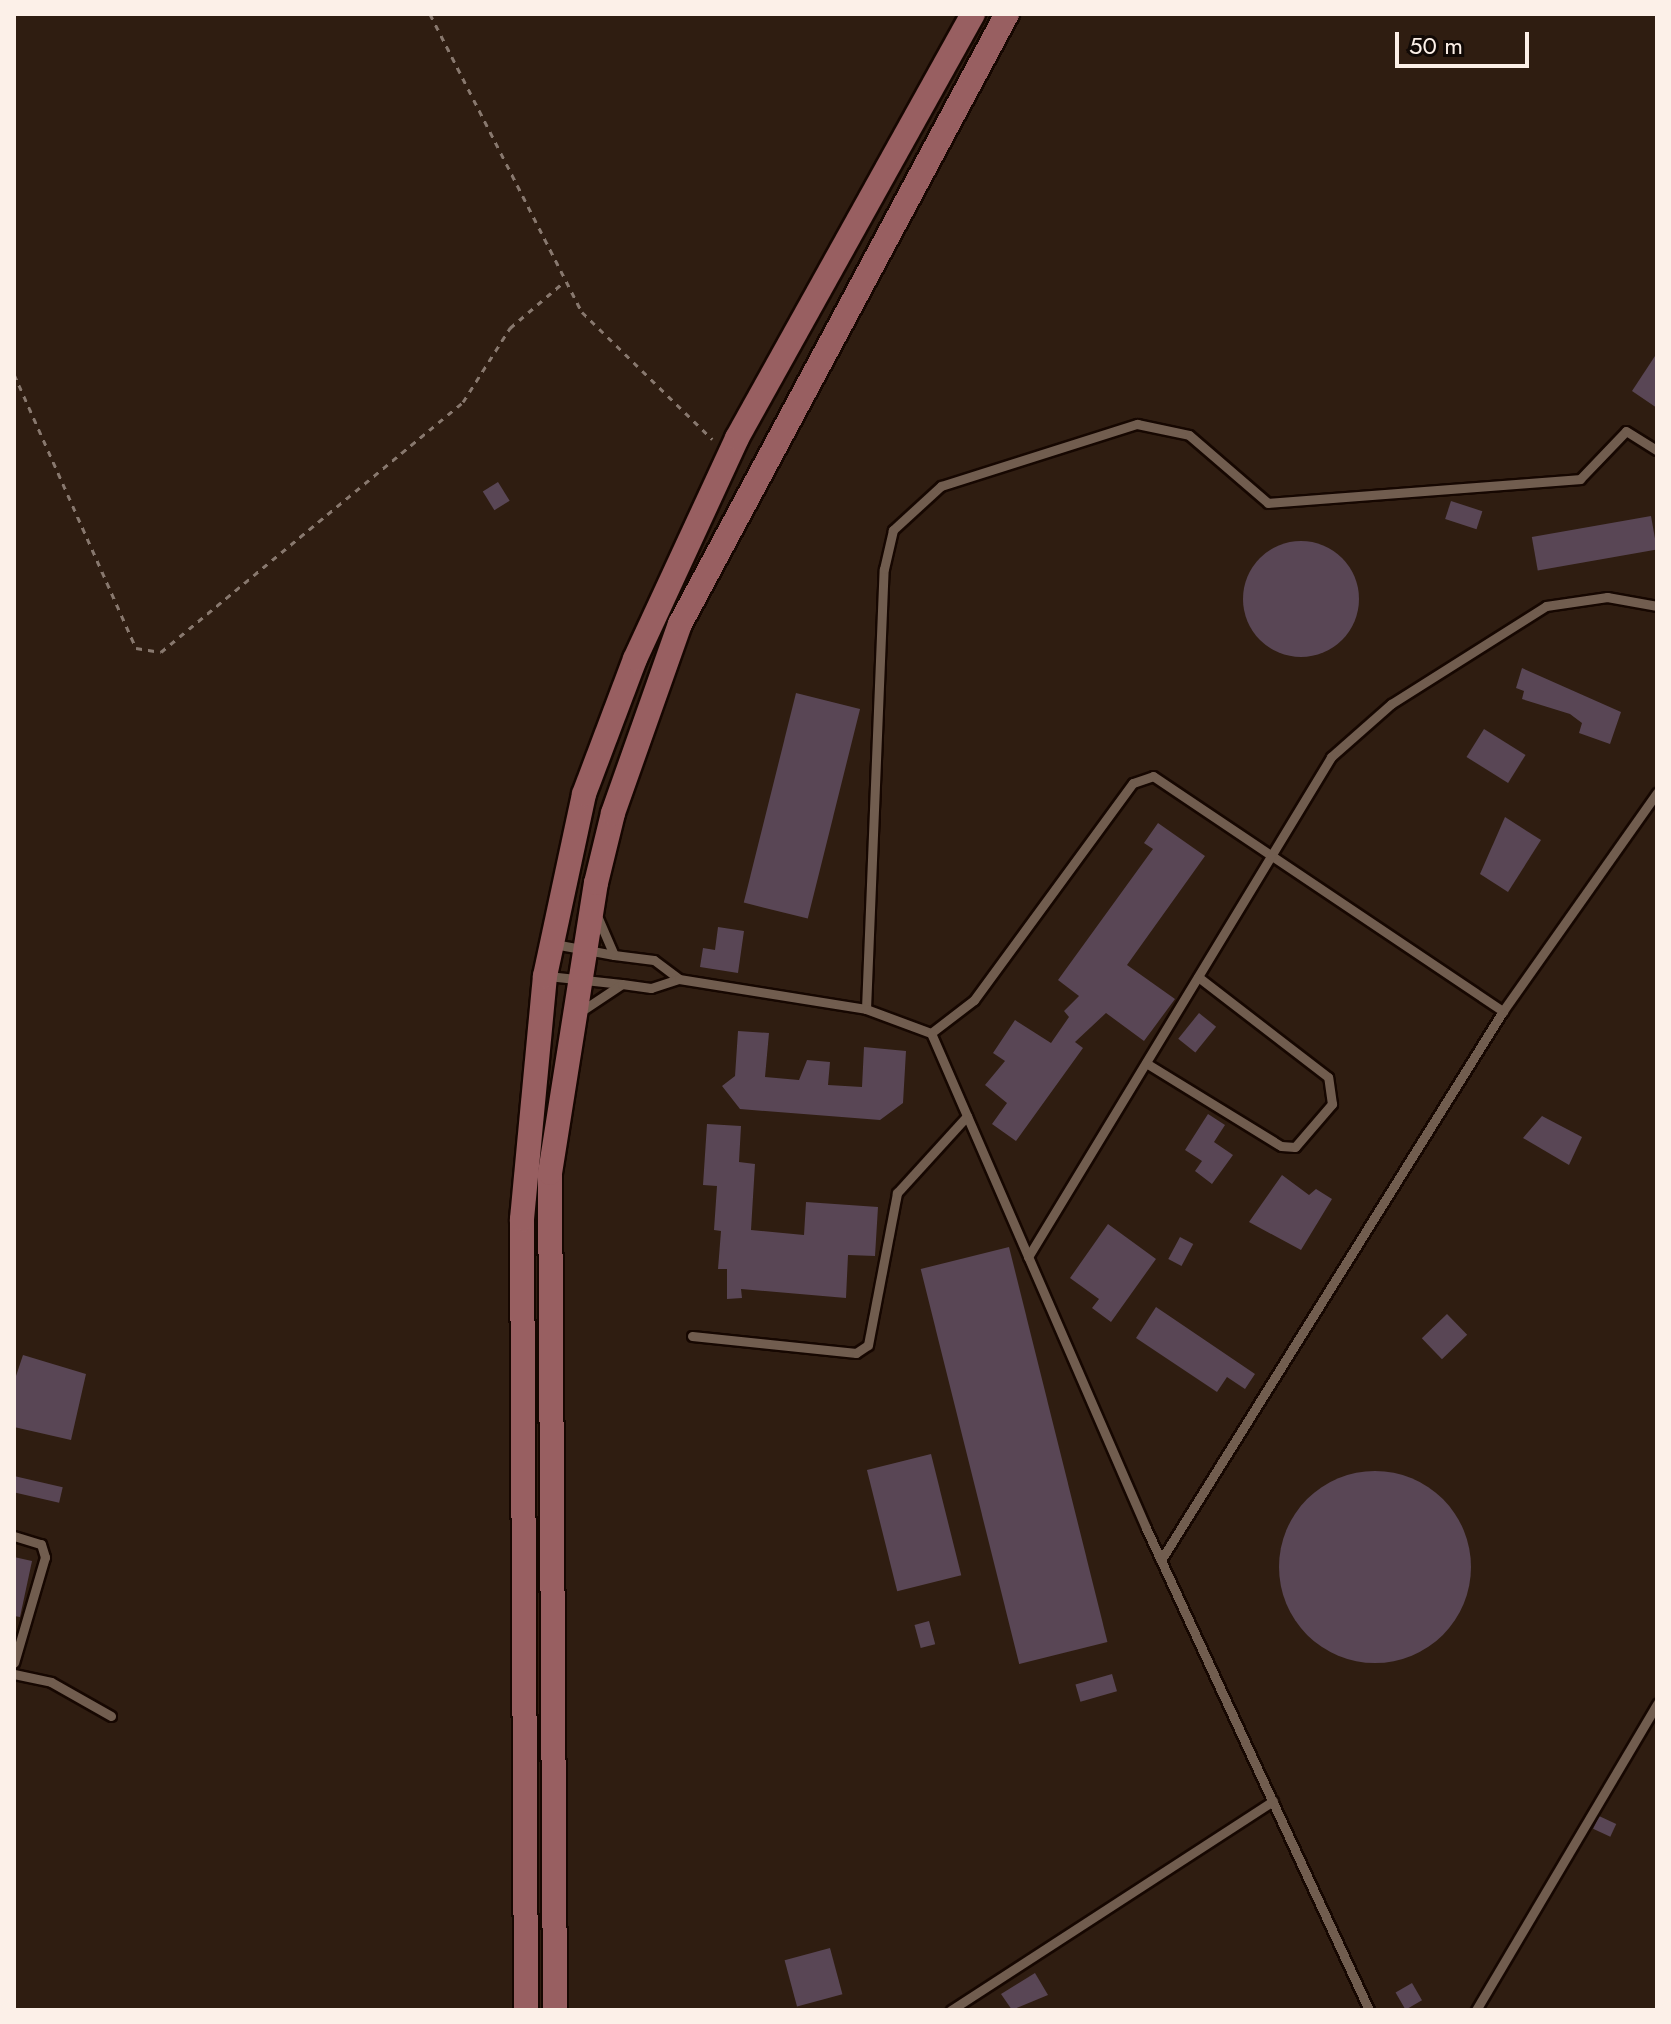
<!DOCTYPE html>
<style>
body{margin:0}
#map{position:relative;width:1671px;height:2024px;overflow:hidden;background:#2f1d11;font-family:Jost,sans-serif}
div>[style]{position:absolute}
.building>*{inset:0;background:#594655;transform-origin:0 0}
.round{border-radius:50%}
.path>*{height:3px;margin-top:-1.5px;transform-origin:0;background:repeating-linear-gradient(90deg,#88786e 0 6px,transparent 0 12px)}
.roads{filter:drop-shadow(2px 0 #160701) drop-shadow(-2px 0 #160701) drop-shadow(0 2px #160701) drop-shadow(0 -2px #160701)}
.service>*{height:9px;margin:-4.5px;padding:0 4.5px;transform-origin:4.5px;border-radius:4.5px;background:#715d4f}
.secondary>*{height:24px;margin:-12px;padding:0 12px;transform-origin:12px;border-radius:12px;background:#985f61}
span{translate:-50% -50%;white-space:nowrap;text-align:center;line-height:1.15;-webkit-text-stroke:8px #110905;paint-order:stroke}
.frame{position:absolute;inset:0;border:16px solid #fcf0e8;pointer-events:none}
.scale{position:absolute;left:1395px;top:32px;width:134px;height:36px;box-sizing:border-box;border:4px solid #fcf0e8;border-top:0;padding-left:10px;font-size:24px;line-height:28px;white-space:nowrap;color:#fcf0e8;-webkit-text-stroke:6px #110905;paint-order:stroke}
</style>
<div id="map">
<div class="building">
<i style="clip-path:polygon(1657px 353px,1657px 408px,1632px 391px)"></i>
<i style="left:498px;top:482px;width:22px;height:18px;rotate:58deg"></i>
<i style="left:1451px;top:501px;width:33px;height:19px;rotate:18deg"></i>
<i style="left:1651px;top:516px;width:34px;height:121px;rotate:80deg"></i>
<i class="round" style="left:1243px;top:541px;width:116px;height:116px"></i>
<i style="clip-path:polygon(1522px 668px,1621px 712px,1610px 744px,1579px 733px,1582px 723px,1570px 714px,1522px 699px,1524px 691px,1516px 688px)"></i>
<i style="left:796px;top:693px;width:66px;height:216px;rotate:14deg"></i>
<i style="left:1484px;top:729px;width:49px;height:33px;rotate:32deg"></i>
<i style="clip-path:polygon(1505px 817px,1541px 840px,1508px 892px,1480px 874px)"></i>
<i style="clip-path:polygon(1158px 823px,1205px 856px,1127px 965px,1175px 999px,1144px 1041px,1106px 1013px,1075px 1042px,1083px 1048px,1016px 1141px,992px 1124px,1007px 1103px,985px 1085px,1005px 1061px,993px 1053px,1015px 1020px,1051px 1043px,1069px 1017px,1064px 1011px,1079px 996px,1058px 980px,1153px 849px,1144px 843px)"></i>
<i style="clip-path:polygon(718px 927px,744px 931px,738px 973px,700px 967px,703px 948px,715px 950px)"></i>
<i style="left:1199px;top:1013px;width:22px;height:33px;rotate:39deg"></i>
<i style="clip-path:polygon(738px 1031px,769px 1033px,765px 1077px,799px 1080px,807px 1060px,830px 1062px,828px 1085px,862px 1087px,864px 1047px,906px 1051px,903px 1103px,880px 1120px,740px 1109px,722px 1086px,735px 1076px)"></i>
<i style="clip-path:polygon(1208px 1114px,1225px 1125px,1214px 1142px,1233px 1155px,1212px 1184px,1195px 1171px,1202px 1161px,1185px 1150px)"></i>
<i style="clip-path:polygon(1542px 1116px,1582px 1137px,1569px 1165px,1523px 1138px)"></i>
<i style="clip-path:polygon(707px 1124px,741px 1126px,739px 1162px,755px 1164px,751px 1230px,804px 1235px,806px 1202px,878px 1207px,875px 1256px,848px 1255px,846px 1298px,741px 1289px,742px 1298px,727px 1299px,727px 1269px,718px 1269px,721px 1231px,714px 1230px,717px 1186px,703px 1185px)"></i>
<i style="clip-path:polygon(1282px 1175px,1309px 1195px,1316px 1189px,1332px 1199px,1301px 1250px,1249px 1222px)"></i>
<i style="clip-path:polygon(1108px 1224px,1156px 1259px,1111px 1322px,1092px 1308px,1099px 1299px,1070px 1278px)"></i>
<i style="left:1180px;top:1237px;width:15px;height:25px;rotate:28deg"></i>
<i style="left:1009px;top:1247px;width:407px;height:91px;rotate:76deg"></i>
<i style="clip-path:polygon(1156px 1307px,1255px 1374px,1245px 1389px,1227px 1377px,1217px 1392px,1136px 1338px)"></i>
<i style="left:1447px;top:1314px;width:29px;height:35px;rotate:46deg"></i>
<i style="clip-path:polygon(23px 1355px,86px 1374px,71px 1440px,14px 1427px,14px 1382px)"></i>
<i style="left:931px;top:1454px;width:125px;height:66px;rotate:76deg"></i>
<i class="round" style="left:1279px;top:1471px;width:192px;height:192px"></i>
<i style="left:14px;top:1476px;width:50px;height:16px;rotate:13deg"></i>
<i style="clip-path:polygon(14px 1557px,32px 1561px,20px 1617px,14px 1616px)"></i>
<i style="left:929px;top:1621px;width:24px;height:15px;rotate:75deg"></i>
<i style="left:1112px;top:1674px;width:18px;height:38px;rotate:74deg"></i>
<i style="left:1599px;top:1816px;width:19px;height:14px;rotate:25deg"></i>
<i style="left:830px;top:1948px;width:48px;height:47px;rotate:75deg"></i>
<i style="clip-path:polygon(1035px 1973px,1048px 1995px,1012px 2010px,1001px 1994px)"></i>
<i style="left:1412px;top:1983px;width:20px;height:19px;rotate:60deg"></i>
</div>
<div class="path">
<i style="left:430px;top:14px;width:335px;rotate:63deg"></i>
<i style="left:582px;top:312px;width:182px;rotate:44.3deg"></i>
<i style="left:14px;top:374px;width:300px;rotate:66deg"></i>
<i style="left:136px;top:648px;width:25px;rotate:9deg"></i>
<i style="left:161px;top:652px;width:392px;rotate:-39.6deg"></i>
<i style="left:463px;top:402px;width:88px;rotate:-57.6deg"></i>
<i style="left:510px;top:328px;width:72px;rotate:-40.5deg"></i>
</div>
<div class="roads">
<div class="service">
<i style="left:598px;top:918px;width:40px;rotate:66.6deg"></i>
<i style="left:614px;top:955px;width:40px;rotate:7.1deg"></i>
<i style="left:654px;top:960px;width:31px;rotate:37deg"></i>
<i style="left:554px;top:944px;width:61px;rotate:10.4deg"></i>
<i style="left:548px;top:976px;width:74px;rotate:6.2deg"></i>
<i style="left:866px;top:1009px;width:440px;rotate:-87.7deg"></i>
<i style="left:884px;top:569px;width:40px;rotate:-77deg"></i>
<i style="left:893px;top:530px;width:65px;rotate:-42.5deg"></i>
<i style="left:941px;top:486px;width:206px;rotate:-17.6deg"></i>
<i style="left:1137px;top:424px;width:53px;rotate:11.9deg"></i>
<i style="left:1189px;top:435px;width:104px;rotate:40.7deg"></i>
<i style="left:1268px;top:503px;width:313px;rotate:-4.4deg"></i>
<i style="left:1580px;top:479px;width:66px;rotate:-46.2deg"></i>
<i style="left:1626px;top:431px;width:36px;rotate:32deg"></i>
<i style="left:580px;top:1012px;width:50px;rotate:-33.7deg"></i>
<i style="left:622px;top:984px;width:29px;rotate:8deg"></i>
<i style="left:651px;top:988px;width:29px;rotate:-18deg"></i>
<i style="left:679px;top:979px;width:189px;rotate:9.1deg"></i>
<i style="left:866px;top:1009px;width:69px;rotate:20.3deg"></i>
<i style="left:931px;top:1033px;width:540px;rotate:66.52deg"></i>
<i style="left:1146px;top:1528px;width:531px;rotate:65.17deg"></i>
<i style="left:931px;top:1033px;width:54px;rotate:-37.5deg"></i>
<i style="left:974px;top:1000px;width:269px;rotate:-53.8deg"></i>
<i style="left:1133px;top:783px;width:21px;rotate:-19deg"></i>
<i style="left:1153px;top:776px;width:422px;rotate:33.9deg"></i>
<i style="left:1146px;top:1063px;width:158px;rotate:31.6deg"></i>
<i style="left:1281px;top:1146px;width:14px;rotate:4deg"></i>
<i style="left:1295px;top:1147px;width:57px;rotate:-49.3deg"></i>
<i style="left:1332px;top:1104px;width:27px;rotate:-98deg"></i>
<i style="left:1328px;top:1077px;width:164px;rotate:-142.4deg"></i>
<i style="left:1028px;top:1257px;width:585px;rotate:-58.78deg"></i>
<i style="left:1331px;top:757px;width:80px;rotate:-41.5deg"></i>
<i style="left:1391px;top:704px;width:183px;rotate:-32.3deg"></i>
<i style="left:1546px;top:606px;width:62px;rotate:-8.4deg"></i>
<i style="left:1607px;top:597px;width:51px;rotate:10.2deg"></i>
<i style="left:692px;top:1336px;width:165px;rotate:5.9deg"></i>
<i style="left:856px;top:1353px;width:14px;rotate:-34deg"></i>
<i style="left:868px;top:1345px;width:155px;rotate:-79.2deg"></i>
<i style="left:897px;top:1193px;width:104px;rotate:-47.7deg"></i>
<i style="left:14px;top:1536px;width:28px;rotate:17deg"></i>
<i style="left:41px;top:1544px;width:14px;rotate:73deg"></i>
<i style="left:45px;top:1557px;width:110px;rotate:106.3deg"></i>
<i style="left:1161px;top:1560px;width:647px;rotate:-58.08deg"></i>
<i style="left:1503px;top:1011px;width:267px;rotate:-54.8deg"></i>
<i style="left:14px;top:1674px;width:38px;rotate:12deg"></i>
<i style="left:51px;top:1682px;width:69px;rotate:29.5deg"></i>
<i style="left:951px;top:2010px;width:384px;rotate:-33deg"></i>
<i style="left:1476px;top:2010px;width:356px;rotate:-59.4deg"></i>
</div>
<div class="secondary">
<i style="left:526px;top:2010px;width:791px;rotate:-90.29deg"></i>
<i style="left:522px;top:1219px;width:244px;rotate:-84.6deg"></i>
<i style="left:545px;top:976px;width:186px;rotate:-77.9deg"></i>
<i style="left:584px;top:794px;width:144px;rotate:-69.3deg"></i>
<i style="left:635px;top:659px;width:243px;rotate:-65.2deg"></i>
<i style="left:737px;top:438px;width:485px;rotate:-60.9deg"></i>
<i style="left:555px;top:2010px;width:837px;rotate:-90.34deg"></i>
<i style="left:550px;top:1173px;width:294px;rotate:-81deg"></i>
<i style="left:596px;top:883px;width:72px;rotate:-76.3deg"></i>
<i style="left:613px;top:813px;width:201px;rotate:-70.5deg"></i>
<i style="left:680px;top:624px;width:692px;rotate:-61.81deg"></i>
</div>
</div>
<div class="frame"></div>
<div class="scale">50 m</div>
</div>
